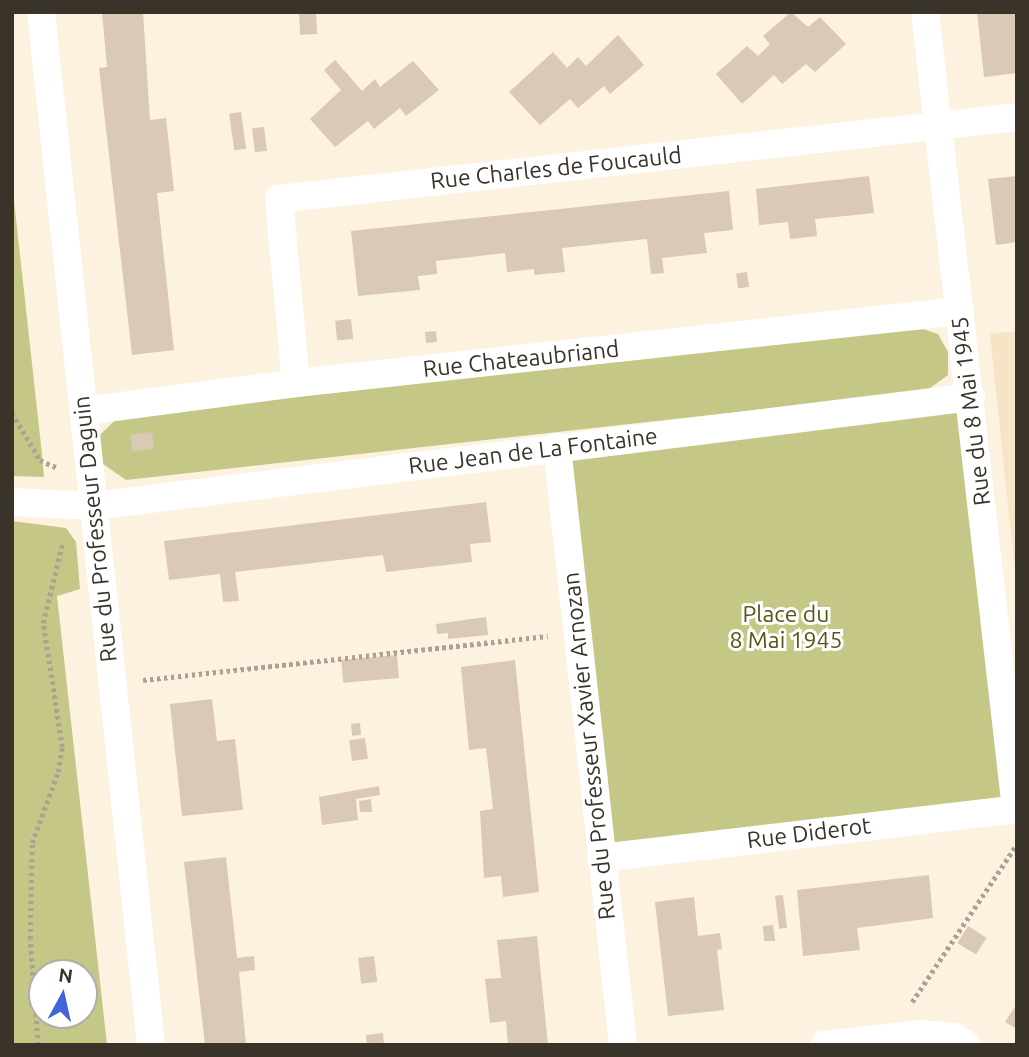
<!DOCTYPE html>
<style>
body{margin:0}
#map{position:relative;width:1029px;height:1057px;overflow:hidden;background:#fdf1df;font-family:Ubuntu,sans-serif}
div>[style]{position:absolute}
.built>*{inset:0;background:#f7e4c7}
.green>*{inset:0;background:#c4c786;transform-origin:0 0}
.building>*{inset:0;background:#d9c9b5;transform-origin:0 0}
.path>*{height:4.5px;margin-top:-2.25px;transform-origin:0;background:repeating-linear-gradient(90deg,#aba294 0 3.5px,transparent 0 7px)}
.minor>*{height:28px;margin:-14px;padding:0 14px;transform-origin:14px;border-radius:14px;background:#fff}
span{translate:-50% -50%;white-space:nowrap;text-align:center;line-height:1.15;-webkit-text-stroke:6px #fff;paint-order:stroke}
.street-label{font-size:23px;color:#39332a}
.park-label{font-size:23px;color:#555717}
.frame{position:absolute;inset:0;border:14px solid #39332a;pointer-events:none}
.north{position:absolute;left:28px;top:959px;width:70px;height:70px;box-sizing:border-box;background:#fff;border:2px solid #b0adaa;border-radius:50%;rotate:8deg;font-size:19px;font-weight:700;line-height:28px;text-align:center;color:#39332a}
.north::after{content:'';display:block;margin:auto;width:24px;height:32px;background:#4165d7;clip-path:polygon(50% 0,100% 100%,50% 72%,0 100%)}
</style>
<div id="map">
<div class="built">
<i style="clip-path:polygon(1017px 331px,1017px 591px,990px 334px)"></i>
</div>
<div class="green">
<i style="clip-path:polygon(12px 183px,42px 454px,44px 477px,12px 476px)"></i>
<i style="clip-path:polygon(917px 327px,938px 334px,948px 352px,948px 375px,926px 391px,126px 480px,103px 464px,99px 436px,118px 417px)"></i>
<i style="left:971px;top:397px;width:414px;height:417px;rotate:84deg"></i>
<i style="clip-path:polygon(evenodd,12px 521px,66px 528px,76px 542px,80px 589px,57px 596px,107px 1045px,12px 1045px,12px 521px,42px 973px,84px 973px,84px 1015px,42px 1015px,42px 973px)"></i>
</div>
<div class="building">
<i style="clip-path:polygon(102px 12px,143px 12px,150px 120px,166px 118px,174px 191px,157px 193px,174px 350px,132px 355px,99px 68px,107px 67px)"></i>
<i style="left:316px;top:12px;width:22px;height:17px;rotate:87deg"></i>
<i style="clip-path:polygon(791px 12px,808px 27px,820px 17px,846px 44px,815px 72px,806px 64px,782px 84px,774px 75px,742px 104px,716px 74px,747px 46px,758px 56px,770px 44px,763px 36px)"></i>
<i style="clip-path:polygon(977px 12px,1017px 12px,1017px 73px,984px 77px)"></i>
<i style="clip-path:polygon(618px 35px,644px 65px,610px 94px,604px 86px,578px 108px,570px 99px,540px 125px,509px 92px,553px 52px,567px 68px,578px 57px,586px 66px)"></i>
<i style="clip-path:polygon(335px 60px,362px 91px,375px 79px,380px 87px,413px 61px,439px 90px,406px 116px,400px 108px,374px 129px,368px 121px,335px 147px,310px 119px,341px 90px,324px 70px)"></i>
<i style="left:241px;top:112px;width:37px;height:12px;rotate:82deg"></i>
<i style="left:264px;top:127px;width:24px;height:12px;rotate:83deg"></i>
<i style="clip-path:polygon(869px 176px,874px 213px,815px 219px,817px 236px,790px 239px,788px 222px,759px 225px,756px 189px)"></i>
<i style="clip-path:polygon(1017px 176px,1017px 242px,996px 245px,988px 179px)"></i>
<i style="clip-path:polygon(729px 191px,733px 230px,704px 233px,707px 253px,662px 258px,664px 273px,651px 274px,647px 239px,562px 248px,565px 272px,534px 275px,534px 269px,507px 272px,505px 253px,436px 261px,437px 274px,418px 276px,420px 290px,358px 296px,351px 231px)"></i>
<i style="left:747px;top:272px;width:15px;height:11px;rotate:82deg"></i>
<i style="left:351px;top:319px;width:20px;height:16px;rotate:84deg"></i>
<i style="left:436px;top:331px;width:11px;height:11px;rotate:85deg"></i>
<i style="left:152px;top:432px;width:17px;height:22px;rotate:83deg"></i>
<i style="clip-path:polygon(486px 502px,491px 542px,470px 544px,472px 562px,386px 572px,383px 555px,235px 572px,239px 601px,223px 602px,220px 574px,169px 580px,164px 541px)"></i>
<i style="clip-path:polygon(486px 617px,488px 635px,448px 639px,448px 633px,437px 634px,436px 624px)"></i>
<i style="left:397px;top:655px;width:23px;height:56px;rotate:85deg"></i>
<i style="clip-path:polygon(515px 660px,539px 892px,503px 897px,501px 876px,484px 878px,480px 811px,493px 809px,490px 781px,486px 748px,469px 750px,461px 667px)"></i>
<i style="clip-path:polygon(212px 699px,217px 741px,235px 739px,243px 810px,182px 816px,170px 704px)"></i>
<i style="left:360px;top:723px;width:12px;height:9px;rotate:85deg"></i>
<i style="left:365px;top:738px;width:21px;height:16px;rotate:82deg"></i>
<i style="clip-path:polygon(379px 786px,380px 795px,356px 799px,358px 820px,322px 825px,319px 797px)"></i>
<i style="clip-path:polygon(371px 799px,372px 812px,360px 812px,359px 801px)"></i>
<i style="clip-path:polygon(226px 857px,237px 958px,254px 956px,255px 970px,239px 972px,246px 1045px,205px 1045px,184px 862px)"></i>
<i style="clip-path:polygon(929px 875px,933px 918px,857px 928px,860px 950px,803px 956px,797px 890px)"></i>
<i style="left:783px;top:895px;width:33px;height:8px;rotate:83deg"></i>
<i style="clip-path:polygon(694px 897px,698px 936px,720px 933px,722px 949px,717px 950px,724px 1010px,668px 1016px,655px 902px)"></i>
<i style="clip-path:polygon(773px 925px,775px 941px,764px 941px,763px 926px)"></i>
<i style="left:968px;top:926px;width:22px;height:20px;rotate:32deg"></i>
<i style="clip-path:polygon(537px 936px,548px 1045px,508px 1045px,506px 1021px,490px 1023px,485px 979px,501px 978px,497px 940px)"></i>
<i style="left:374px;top:956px;width:26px;height:16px;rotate:83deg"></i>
<i style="clip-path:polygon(1017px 1004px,1017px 1029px,1005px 1022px)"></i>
<i style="clip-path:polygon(383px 1033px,384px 1045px,367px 1045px,366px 1035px)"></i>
</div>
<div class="path">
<i style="left:12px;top:413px;width:55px;rotate:59.2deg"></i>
<i style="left:40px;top:460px;width:20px;rotate:24deg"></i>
<i style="left:143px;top:680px;width:407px;rotate:-6.2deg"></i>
<i style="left:912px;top:1002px;width:190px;rotate:-56.4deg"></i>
<i style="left:38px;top:1045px;width:106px;rotate:-94.3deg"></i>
<i style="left:30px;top:939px;width:96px;rotate:-88.8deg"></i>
<i style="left:32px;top:843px;width:76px;rotate:-69.9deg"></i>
<i style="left:58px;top:772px;width:25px;rotate:-81deg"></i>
<i style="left:62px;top:747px;width:125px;rotate:-98.7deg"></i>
<i style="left:43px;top:623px;width:84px;rotate:-76.3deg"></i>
</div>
<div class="minor">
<i style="left:41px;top:12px;width:1039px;rotate:83.92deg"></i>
<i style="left:925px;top:12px;width:802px;rotate:83.49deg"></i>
<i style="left:296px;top:383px;width:185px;rotate:-95.3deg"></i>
<i style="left:279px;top:199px;width:743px;rotate:-6.34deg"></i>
<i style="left:84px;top:411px;width:214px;rotate:-7.5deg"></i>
<i style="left:296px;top:383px;width:668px;rotate:-6.19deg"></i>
<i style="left:557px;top:447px;width:602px;rotate:83.7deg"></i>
<i style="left:12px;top:502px;width:82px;rotate:2.8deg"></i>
<i style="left:94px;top:506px;width:884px;rotate:-7.08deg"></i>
<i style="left:601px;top:858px;width:419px;rotate:-6.7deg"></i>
<i style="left:824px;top:1045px;width:98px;rotate:-6.5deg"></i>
<i style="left:921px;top:1034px;width:33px;rotate:5deg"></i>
<i style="left:954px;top:1037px;width:15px;rotate:32deg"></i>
</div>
<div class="street-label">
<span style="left:556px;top:168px;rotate:-6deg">Rue Charles de Foucauld</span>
<span style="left:521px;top:359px;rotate:-6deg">Rue Chateaubriand</span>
<span style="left:971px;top:411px;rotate:-97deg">Rue du 8 Mai 1945</span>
<span style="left:533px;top:451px;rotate:-7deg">Rue Jean de La Fontaine</span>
<span style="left:95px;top:529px;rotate:-96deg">Rue du Professeur Daguin</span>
<span style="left:589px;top:746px;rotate:-96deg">Rue du Professeur Xavier Arnozan</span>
<span style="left:809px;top:833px;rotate:-7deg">Rue Diderot</span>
</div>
<div class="park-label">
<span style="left:786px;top:627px">Place du<br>8 Mai 1945</span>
</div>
<div class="frame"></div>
<div class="north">N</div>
</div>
